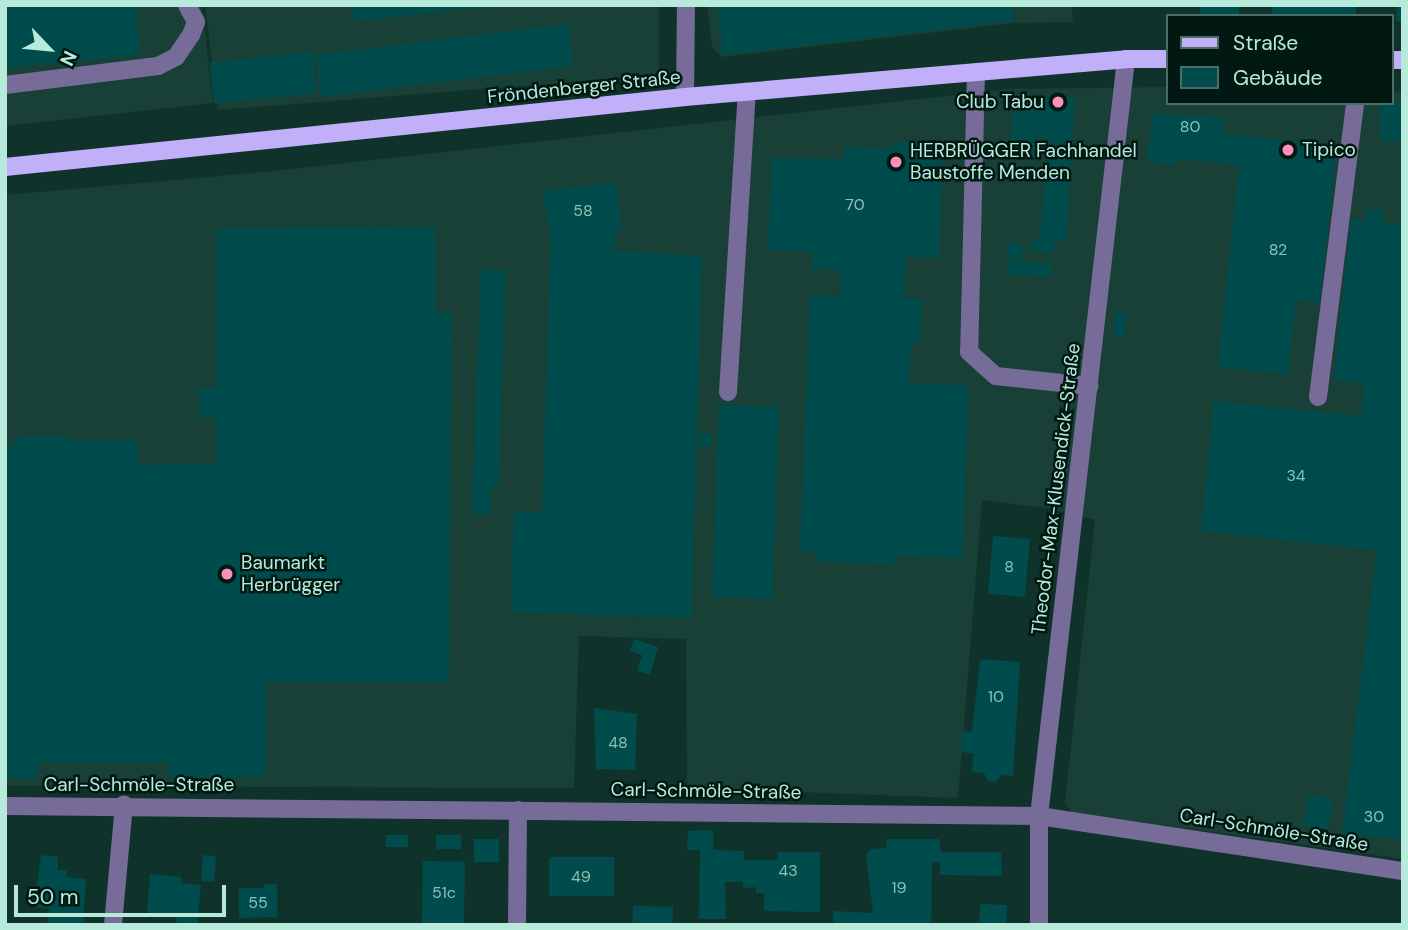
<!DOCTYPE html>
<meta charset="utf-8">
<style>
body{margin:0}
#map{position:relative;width:1408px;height:930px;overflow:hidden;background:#0f332a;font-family:"DM Sans",sans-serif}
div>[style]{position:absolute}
.built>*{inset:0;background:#184036}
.building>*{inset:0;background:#004c4c;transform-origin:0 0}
.minor>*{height:18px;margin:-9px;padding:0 9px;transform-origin:9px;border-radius:9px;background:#776c99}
.major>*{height:18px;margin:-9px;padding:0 9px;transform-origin:9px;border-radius:9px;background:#c2affa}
.dots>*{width:19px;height:19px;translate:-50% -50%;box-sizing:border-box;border:4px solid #021913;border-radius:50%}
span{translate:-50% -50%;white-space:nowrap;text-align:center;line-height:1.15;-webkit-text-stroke:5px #021913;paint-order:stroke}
.number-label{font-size:16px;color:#8ac2b7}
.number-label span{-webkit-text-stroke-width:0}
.street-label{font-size:19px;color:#b8eadb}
.poi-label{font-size:19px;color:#b8eadb}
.right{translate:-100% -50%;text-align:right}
.left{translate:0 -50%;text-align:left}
.frame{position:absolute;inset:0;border:7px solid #b8eadb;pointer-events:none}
.legend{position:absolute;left:1166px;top:14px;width:228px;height:91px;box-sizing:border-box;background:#021913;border:2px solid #4b6d63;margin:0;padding:9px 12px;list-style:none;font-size:21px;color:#b8eadb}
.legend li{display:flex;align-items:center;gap:14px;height:35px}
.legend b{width:35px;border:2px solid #4b6d63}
.north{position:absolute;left:14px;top:14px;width:70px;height:70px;-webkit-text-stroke:5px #021913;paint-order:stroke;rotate:116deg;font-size:19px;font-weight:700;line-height:28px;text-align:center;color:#b8eadb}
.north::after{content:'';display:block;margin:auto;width:24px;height:32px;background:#b8eadb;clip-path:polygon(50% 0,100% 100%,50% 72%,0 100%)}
.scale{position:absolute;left:14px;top:885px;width:212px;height:32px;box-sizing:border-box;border:4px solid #b8eadb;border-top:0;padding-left:9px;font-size:21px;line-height:24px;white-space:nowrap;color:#b8eadb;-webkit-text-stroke:5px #021913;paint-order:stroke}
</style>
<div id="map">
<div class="built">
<i style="clip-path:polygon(5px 5px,202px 5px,213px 103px,5px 126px)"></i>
<i style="clip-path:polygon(205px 5px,659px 5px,659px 75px,218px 110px)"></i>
<i style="clip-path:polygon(707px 5px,1072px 5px,1073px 22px,1014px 23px,722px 57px,712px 47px)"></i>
<i style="clip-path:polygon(1168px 87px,1168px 103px,1392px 103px,1392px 91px,1403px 92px,1403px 859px,1072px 812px,1065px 803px,1095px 520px,1046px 508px,982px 500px,958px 798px,687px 788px,686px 639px,579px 636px,574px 788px,5px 786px,5px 195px,275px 171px,1009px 89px)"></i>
</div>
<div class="building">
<i style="clip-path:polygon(5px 5px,135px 5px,140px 55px,5px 68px)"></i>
<i style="clip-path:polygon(352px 5px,486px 5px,486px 7px,354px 21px)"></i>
<i style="clip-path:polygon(717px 5px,1012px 5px,1014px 21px,723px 55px)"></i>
<i style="left:1200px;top:5px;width:39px;height:11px"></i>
<i style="left:1272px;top:5px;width:84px;height:11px"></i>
<i style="clip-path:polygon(1397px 5px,1403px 5px,1403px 21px,1396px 21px)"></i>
<i style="left:568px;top:24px;width:42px;height:254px;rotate:83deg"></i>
<i style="left:312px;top:52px;width:41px;height:103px;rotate:84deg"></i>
<i style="clip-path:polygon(1015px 92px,1019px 97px,1075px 98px,1066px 241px,1055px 240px,1053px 253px,1031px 251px,1032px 238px,1040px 239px,1049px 140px,1035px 135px,1035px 157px,1009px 156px)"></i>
<i style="left:1380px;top:103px;width:23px;height:38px"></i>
<i style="clip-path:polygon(1153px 114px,1225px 117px,1223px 134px,1337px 145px,1320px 303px,1296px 300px,1288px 374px,1218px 367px,1239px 165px,1177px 158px,1176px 165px,1147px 162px)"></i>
<i style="clip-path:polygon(894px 142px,918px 142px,918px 150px,943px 150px,939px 258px,906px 257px,904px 299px,922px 300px,920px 343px,911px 342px,909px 383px,969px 386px,962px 558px,896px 556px,895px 565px,815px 561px,816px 553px,800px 551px,810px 295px,840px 296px,841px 270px,812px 269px,812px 252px,768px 250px,772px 158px,844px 159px,845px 146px,894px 149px)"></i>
<i style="clip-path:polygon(616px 182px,622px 230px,616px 231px,615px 251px,702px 256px,691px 618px,511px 612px,514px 512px,542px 513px,551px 239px,543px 191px)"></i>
<i style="clip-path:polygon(1367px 209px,1384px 211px,1382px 223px,1403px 225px,1403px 839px,1342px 834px,1377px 550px,1201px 531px,1214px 401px,1361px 416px,1364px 383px,1334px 380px,1351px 219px,1365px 221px)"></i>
<i style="clip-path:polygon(435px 227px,435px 313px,451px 312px,449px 682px,266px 682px,266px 777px,170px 777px,170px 763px,38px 763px,38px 779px,5px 779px,5px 452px,21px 436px,70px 436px,70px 440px,138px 440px,138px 465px,216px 464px,217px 418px,200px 418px,199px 388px,217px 388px,217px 228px)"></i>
<i style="clip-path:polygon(1009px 242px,1022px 244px,1021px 261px,1007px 258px)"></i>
<i style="left:1008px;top:261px;width:44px;height:13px;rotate:4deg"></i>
<i style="clip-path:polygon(481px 270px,506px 270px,498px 488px,491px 488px,490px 515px,472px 514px)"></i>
<i style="left:1115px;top:312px;width:12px;height:24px;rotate:5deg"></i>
<i style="left:719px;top:405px;width:60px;height:192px;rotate:2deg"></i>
<i style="left:699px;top:433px;width:13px;height:13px"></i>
<i style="left:993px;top:536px;width:37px;height:58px;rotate:5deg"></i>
<i style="clip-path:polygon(634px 639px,658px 647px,650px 675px,637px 671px,642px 655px,630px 651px)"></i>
<i style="clip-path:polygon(980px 659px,1020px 662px,1013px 776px,1002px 775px,995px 782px,988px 781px,984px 773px,972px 772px,974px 754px,961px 752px,962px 731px,972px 732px)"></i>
<i style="clip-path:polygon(594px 708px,637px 714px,635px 770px,596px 769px)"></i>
<i style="left:1308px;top:795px;width:25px;height:31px;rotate:9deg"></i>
<i style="clip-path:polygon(713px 830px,713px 850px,744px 851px,744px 860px,778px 860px,778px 852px,820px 852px,820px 912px,764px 911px,764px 893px,756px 893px,756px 887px,743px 888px,743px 882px,725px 882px,726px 919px,699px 919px,700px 850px,687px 850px,688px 831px)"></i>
<i style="left:386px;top:835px;width:22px;height:12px"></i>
<i style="left:436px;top:835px;width:25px;height:14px"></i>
<i style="left:474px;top:839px;width:25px;height:23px"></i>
<i style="clip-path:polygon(886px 839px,939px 839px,941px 852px,1001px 852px,1002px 876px,940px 875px,940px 862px,932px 862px,931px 925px,833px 925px,833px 911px,873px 913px,866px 856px,870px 849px,887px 848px)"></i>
<i style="clip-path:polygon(41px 855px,58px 857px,58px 870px,67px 871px,66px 877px,86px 879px,83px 925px,47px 925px,49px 909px,34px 907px)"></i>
<i style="left:203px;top:855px;width:13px;height:26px;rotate:4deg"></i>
<i style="left:549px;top:857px;width:65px;height:39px"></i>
<i style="left:423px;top:861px;width:42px;height:64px;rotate:1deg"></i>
<i style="clip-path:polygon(150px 874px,181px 877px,181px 883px,201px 885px,197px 925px,176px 925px,177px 917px,147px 914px)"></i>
<i style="clip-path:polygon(264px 884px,277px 884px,277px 917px,239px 918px,239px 888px,264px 888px)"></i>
<i style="left:980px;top:904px;width:27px;height:21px;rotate:2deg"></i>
<i style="left:633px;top:906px;width:40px;height:19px;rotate:1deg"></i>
</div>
<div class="minor">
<i style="left:976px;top:72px;width:280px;rotate:91.4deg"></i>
<i style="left:969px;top:352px;width:36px;rotate:42deg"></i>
<i style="left:996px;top:376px;width:94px;rotate:6.1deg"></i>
<i style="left:5px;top:85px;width:154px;rotate:-7.1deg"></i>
<i style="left:158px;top:66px;width:20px;rotate:-27deg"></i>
<i style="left:176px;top:57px;width:27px;rotate:-56deg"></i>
<i style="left:191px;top:35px;width:14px;rotate:-69deg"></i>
<i style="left:196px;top:22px;width:19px;rotate:-118deg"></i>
<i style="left:685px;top:97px;width:92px;rotate:-89.4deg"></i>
<i style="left:728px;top:392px;width:301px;rotate:-86.4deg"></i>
<i style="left:1318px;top:397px;width:296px;rotate:-82.8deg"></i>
<i style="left:5px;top:806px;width:1034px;rotate:0.55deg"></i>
<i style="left:1039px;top:816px;width:368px;rotate:8.6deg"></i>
<i style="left:113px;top:925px;width:121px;rotate:-84.8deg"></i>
<i style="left:517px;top:925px;width:115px;rotate:-89.5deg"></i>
<i style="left:1039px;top:925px;width:109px;rotate:-90deg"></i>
<i style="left:1039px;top:816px;width:762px;rotate:-83.44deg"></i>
</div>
<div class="major">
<i style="left:1392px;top:60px;width:11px"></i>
<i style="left:5px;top:167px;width:684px;rotate:-5.88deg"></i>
<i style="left:685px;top:97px;width:443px;rotate:-4.9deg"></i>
<i style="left:1126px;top:59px;width:42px"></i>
</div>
<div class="dots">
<i style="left:1058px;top:102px;background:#fe8ebc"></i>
<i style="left:1288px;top:150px;background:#fe8ebc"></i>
<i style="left:896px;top:162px;background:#fe8ebc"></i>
<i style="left:227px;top:574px;background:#fe8ebc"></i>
</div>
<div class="number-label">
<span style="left:1190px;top:127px">80</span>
<span style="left:855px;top:205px">70</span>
<span style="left:583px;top:211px">58</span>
<span style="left:1278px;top:250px">82</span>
<span style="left:1296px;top:476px">34</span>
<span style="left:1009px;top:567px">8</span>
<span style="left:996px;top:697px">10</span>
<span style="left:618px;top:743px">48</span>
<span style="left:1374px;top:817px">30</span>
<span style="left:788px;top:871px">43</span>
<span style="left:581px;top:877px">49</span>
<span style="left:899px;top:888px">19</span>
<span style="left:444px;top:893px">51c</span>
<span style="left:258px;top:903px">55</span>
</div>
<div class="street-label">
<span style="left:584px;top:87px;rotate:-6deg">Fröndenberger Straße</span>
<span style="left:1056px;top:489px;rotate:-83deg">Theodor-Max-Klusendick-Straße</span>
<span style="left:139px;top:785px">Carl-Schmöle-Straße</span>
<span style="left:706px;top:791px;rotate:1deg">Carl-Schmöle-Straße</span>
<span style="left:1274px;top:830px;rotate:9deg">Carl-Schmöle-Straße</span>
</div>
<div class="poi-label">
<span class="right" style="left:1044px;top:102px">Club Tabu</span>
<span class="left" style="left:1302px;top:150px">Tipico</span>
<span class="left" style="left:910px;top:162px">HERBRÜGGER Fachhandel<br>Baustoffe Menden</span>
<span class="left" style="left:241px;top:574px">Baumarkt<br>Herbrügger</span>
</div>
<div class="frame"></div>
<ul class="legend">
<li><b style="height:9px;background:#c2affa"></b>Straße</li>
<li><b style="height:19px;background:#004c4c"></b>Gebäude</li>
</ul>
<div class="north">N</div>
<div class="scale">50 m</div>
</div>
